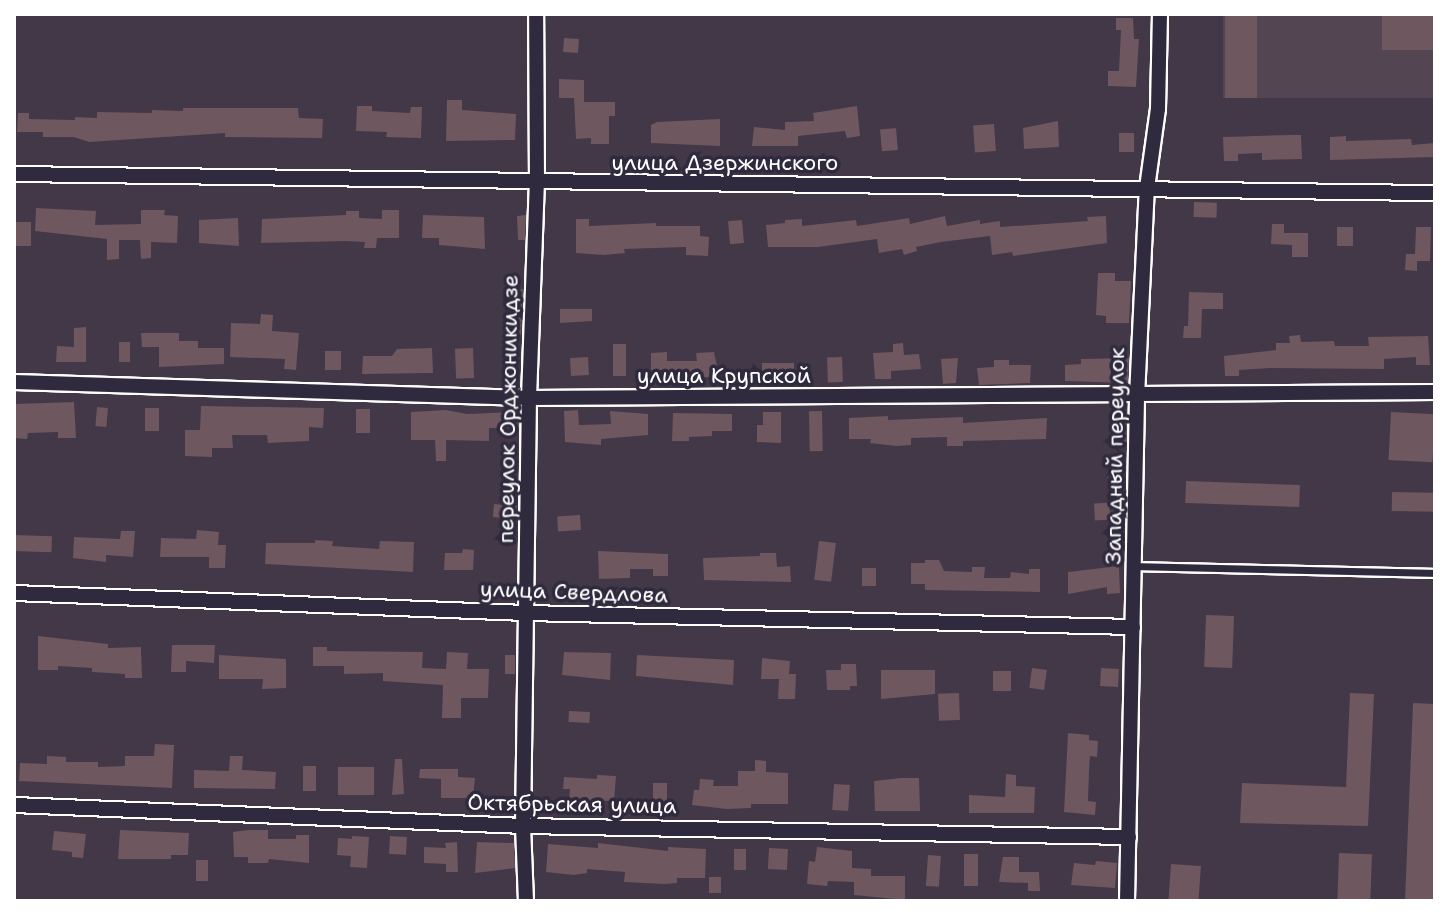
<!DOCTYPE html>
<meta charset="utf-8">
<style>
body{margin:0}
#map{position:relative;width:1449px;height:915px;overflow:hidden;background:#423847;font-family:"Shantell Sans",sans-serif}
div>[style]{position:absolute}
.built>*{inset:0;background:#534552;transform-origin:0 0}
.building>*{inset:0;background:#6e575f;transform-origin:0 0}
.roads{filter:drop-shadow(2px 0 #fff) drop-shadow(-2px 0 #fff) drop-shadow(0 2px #fff) drop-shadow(0 -2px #fff)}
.service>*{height:7px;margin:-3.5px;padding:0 3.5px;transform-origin:3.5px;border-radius:3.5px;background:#2f2a3d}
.minor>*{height:14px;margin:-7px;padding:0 7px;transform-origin:7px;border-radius:7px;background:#2f2a3d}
span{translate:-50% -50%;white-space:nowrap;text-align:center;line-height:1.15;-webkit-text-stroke:7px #2f2a3d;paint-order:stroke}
.street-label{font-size:22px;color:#fff}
.frame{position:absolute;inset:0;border:16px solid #fff;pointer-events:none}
</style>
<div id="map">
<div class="built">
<i style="left:1223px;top:14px;width:212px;height:84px"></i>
</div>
<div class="building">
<i style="left:1382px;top:14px;width:53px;height:36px"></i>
<i style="left:1225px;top:16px;width:32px;height:82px"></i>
<i style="clip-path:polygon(1116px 18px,1133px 18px,1134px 39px,1139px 39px,1136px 87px,1108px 86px,1108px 71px,1119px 71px,1121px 30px,1116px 30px)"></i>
<i style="left:564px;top:38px;width:15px;height:14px;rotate:4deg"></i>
<i style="clip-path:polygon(559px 79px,584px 80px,584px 102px,615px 102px,615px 116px,609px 116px,609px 144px,591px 144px,591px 138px,576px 139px,574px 98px,559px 98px)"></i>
<i style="clip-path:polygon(447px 100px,462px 100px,462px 110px,516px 114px,515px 140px,446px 141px)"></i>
<i style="clip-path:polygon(357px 106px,372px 106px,372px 111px,410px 113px,411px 107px,422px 107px,421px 138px,386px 137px,387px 132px,356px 131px)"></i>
<i style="clip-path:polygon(857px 106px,860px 136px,847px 138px,845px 131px,798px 136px,798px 146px,752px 146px,754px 127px,785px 130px,785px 122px,814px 121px,813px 113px)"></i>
<i style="clip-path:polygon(183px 108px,298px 108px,299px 118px,323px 119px,322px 138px,225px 137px,225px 133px,89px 142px,74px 137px,43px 137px,43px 132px,17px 132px,18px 113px,29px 113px,29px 119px,75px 120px,75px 117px,97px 118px,97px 112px,152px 113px,152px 110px,183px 111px)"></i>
<i style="clip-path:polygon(720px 119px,720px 146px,651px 143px,651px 125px,657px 122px)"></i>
<i style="clip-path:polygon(1058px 121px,1059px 147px,1024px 149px,1023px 128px)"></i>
<i style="left:994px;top:124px;width:27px;height:21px;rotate:86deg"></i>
<i style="left:896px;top:128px;width:22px;height:16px;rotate:85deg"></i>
<i style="left:1119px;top:133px;width:15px;height:19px"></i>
<i style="clip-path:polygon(1290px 135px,1301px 135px,1302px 159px,1262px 160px,1262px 153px,1238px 154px,1238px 161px,1224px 161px,1223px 137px)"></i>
<i style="clip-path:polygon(1346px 136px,1346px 141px,1411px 139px,1412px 145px,1435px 143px,1435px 157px,1330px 160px,1330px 137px)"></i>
<i style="left:1194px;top:202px;width:23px;height:15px;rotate:2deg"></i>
<i style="clip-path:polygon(36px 208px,96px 211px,95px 225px,141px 224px,141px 210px,165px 210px,164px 215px,178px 216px,177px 243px,151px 242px,151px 258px,141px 259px,140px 240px,119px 240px,119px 259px,107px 260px,107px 239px,35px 231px)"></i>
<i style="clip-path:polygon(382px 210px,399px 210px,399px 238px,377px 238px,376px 248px,364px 248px,365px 242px,346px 241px,261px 243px,262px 219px,346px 215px,346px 211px,359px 211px,359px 218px,382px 219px)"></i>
<i style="clip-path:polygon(423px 215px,484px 217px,485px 249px,439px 245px,439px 238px,422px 238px)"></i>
<i style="clip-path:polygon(526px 215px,525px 240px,518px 240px,517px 216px)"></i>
<i style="clip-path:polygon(945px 216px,947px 226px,980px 220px,980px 224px,1000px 221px,1000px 227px,1088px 221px,1087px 217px,1106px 216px,1107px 243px,1013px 256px,1012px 252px,992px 255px,990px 236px,941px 242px,916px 247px,917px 251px,904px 255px,902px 249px,879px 253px,877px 239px,818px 247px,768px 247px,766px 225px,785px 223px,785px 220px,802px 219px,802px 226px,856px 220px,857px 226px,909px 218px,910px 224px)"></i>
<i style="clip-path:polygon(238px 218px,239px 246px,199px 243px,199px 220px)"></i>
<i style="clip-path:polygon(576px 219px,589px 219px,589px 226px,656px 223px,656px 226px,700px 226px,700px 236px,709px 237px,708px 256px,686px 255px,686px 247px,624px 249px,625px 253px,604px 255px,576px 253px)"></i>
<i style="left:742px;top:220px;width:23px;height:14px;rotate:85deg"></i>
<i style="left:16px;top:222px;width:15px;height:24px"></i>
<i style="clip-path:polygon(1272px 224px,1284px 224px,1284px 233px,1308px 233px,1308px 257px,1292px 257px,1292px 245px,1271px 244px)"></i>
<i style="left:1353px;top:227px;width:19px;height:16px;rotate:90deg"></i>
<i style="clip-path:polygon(1416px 227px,1431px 227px,1430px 261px,1417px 261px,1417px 271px,1405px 270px,1406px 254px,1415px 254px)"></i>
<i style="clip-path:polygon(1098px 273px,1115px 273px,1115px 281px,1131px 281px,1129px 323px,1106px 323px,1106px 316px,1096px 315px)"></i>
<i style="clip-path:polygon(523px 289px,521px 335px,514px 335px,512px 290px)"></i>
<i style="clip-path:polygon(1189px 292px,1223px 293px,1223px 309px,1202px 309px,1201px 338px,1183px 338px,1184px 326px,1188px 326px)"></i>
<i style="clip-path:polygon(560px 309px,592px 309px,592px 321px,560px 323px)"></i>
<i style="clip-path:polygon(261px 314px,273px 315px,272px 331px,299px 333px,296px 370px,284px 369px,285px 359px,230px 357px,231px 323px,260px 324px)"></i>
<i style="clip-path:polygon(86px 327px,86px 362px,56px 362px,57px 346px,74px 347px,74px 328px)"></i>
<i style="clip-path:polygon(141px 333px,179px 333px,179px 341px,198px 341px,198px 348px,224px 348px,224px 364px,159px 367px,159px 347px,142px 347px)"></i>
<i style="clip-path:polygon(1300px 335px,1301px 342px,1334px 341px,1335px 346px,1369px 346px,1368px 337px,1428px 336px,1430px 365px,1416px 365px,1416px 357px,1384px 359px,1384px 369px,1270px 368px,1239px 370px,1239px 376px,1225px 376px,1224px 356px,1276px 350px,1276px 343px,1290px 343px,1289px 336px)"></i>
<i style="left:119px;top:342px;width:11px;height:20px"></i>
<i style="clip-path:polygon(903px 343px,904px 355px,919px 354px,921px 369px,891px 371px,891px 379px,875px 379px,873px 353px,893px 352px,893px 344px)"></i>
<i style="left:613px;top:344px;width:13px;height:32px"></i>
<i style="clip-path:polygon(432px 348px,433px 373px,362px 374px,363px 356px,392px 356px,397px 349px)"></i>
<i style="left:473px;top:348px;width:30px;height:18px;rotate:88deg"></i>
<i style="left:325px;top:351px;width:16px;height:19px"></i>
<i style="clip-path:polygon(667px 352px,667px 361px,697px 361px,696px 353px,714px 352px,718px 371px,714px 371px,714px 377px,651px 378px,651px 353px)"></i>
<i style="left:588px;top:357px;width:18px;height:18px;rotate:87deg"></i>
<i style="left:842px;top:357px;width:25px;height:15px;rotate:88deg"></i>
<i style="clip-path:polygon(958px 358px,956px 383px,943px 384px,941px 359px)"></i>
<i style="clip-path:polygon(1129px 358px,1128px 383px,1065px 381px,1065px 365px,1081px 364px,1081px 359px)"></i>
<i style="clip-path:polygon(994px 360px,1009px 360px,1009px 365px,1031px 365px,1030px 383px,979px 385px,977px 368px,994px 367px)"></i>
<i style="left:794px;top:363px;width:16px;height:32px;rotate:90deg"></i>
<i style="clip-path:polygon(74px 402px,76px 438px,58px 438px,58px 432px,28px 433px,27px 439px,14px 438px,15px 404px)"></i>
<i style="clip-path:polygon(201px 406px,324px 408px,323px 428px,309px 427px,309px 441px,268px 443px,267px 435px,232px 435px,233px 448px,212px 448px,212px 457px,185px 456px,185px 430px,200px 430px)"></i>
<i style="left:97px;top:407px;width:11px;height:19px;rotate:5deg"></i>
<i style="left:145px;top:408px;width:14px;height:23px"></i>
<i style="left:356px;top:409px;width:14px;height:24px"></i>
<i style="clip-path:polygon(446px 410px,467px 414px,519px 412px,519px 428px,489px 428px,489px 441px,446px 440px,446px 461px,436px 461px,435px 440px,411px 440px,411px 412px)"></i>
<i style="clip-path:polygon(578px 410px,579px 425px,611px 424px,610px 411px,648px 414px,648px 435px,601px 439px,601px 445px,565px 442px,564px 411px)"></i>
<i style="left:822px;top:411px;width:40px;height:13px;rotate:89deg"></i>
<i style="clip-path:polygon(763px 412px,781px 412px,781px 443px,757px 442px,757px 425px,763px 425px)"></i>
<i style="left:1391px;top:412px;width:44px;height:48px;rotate:3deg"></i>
<i style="clip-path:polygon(673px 413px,732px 414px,732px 431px,712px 431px,712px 436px,689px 437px,689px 441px,672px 441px)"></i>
<i style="clip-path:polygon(888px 416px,888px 420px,963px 417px,963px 423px,1047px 418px,1046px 439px,963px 441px,963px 446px,947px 446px,947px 437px,911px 438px,911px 445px,896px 446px,870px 443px,871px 439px,849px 439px,849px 418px)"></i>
<i style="left:1112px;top:420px;width:15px;height:22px"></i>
<i style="left:1186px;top:481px;width:114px;height:22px;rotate:2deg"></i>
<i style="left:1392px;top:492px;width:43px;height:19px;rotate:1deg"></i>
<i style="left:1121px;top:502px;width:17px;height:27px;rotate:87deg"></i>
<i style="left:494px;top:504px;width:23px;height:13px;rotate:5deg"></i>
<i style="left:580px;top:515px;width:15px;height:23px;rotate:86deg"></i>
<i style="clip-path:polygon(197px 530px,219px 532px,218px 545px,226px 545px,225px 568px,209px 568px,209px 557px,160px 557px,161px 538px,196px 539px)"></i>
<i style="clip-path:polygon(121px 531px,135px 531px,133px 557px,106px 555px,106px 562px,73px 558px,74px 537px,120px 539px)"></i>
<i style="left:14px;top:535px;width:38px;height:16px;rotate:2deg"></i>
<i style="clip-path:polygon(315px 540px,333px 541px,332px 546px,379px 549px,380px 541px,414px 542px,413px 572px,265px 564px,266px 543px,315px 543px)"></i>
<i style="left:819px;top:541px;width:17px;height:39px;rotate:7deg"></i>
<i style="clip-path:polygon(463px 549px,474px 550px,473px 570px,444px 570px,445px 553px,462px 553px)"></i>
<i style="clip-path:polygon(598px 551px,668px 554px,668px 576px,653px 576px,653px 569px,630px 569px,630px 578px,599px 579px)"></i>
<i style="clip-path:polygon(760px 553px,776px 553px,777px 567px,790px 566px,791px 582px,704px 580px,703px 558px,760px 556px)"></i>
<i style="clip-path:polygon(925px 560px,939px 560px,944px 571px,972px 572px,972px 567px,985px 567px,984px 578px,1010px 578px,1011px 572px,1029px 574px,1029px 569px,1040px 569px,1040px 592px,925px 590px,925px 584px,911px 584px,911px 563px,925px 563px)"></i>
<i style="clip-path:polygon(1119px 566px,1120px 593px,1107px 594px,1107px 587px,1068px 594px,1068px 572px)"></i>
<i style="left:862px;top:568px;width:14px;height:18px"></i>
<i style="left:1206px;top:615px;width:28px;height:52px;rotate:2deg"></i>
<i style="clip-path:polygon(38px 636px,108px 644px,108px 648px,141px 647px,142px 678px,125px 678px,125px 674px,92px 672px,92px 668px,58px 666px,58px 670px,38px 670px)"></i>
<i style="clip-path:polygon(172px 645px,215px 645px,214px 663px,186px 661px,186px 672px,171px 672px)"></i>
<i style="clip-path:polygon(313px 647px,327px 647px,327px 651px,423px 652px,422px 668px,446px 669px,447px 652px,468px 653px,467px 669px,489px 669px,488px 698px,461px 698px,461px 718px,442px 718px,443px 685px,383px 681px,383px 673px,344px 674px,344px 666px,313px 666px)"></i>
<i style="clip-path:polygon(564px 652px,611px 653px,610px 680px,562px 675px)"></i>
<i style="clip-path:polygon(219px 655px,286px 659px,286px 688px,262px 689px,263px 679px,219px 679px)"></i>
<i style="left:505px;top:655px;width:10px;height:19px"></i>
<i style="clip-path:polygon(637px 655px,734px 660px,733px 685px,636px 676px)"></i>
<i style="clip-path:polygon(762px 658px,790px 661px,789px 674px,796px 674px,795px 699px,778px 699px,779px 679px,761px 679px)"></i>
<i style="clip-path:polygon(841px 664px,856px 664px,857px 686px,850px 686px,850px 690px,827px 690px,826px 670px,841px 670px)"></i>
<i style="left:1032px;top:668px;width:15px;height:20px;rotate:8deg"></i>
<i style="left:1101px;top:668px;width:18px;height:18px;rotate:3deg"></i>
<i style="clip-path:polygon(881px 670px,935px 670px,935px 694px,881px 699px)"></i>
<i style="left:993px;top:671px;width:18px;height:20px"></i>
<i style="left:959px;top:693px;width:27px;height:21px;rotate:88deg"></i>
<i style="clip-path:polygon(1350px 693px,1374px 694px,1368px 826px,1240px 823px,1242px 783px,1346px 787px)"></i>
<i style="clip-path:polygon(1413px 703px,1435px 704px,1435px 901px,1405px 901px)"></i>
<i style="left:569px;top:711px;width:21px;height:11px;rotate:3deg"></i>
<i style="clip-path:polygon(1068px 733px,1089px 735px,1089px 740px,1098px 741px,1097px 757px,1090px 756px,1089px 771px,1088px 801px,1096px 802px,1095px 815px,1064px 812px)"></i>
<i style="clip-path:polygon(155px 744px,174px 745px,172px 788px,19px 781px,20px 763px,47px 764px,47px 756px,66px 757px,66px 762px,98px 762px,98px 767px,125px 766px,125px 756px,154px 756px)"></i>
<i style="clip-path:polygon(230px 756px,243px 756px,242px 770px,276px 772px,275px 789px,194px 788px,194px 770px,229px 771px)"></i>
<i style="clip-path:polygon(395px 759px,402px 759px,404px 794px,392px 795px)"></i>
<i style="clip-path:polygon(755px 760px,766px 761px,766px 772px,788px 773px,788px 804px,751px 804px,751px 808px,727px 809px,692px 805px,694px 790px,699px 790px,700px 779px,714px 780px,713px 786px,738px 786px,738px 771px,755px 771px)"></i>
<i style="left:303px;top:766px;width:13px;height:25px"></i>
<i style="left:338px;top:767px;width:36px;height:28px"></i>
<i style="clip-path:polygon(420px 769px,458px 769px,458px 777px,475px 778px,473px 798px,441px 798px,441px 779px,419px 778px)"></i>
<i style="clip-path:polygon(1006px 774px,1016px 775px,1016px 786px,1035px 787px,1034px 813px,969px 813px,969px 795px,1005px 797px)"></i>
<i style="clip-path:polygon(597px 775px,616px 776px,614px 801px,569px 800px,570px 789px,563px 789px,564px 777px,597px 779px)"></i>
<i style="clip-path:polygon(901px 778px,919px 778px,920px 811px,875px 811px,874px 781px)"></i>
<i style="left:653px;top:783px;width:14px;height:18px"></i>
<i style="left:834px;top:784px;width:16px;height:26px;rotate:4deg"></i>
<i style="clip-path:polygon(120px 830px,189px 833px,188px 855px,171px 855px,171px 859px,118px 859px)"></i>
<i style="clip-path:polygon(248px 830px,268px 830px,268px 839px,296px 839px,296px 835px,309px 835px,309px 863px,269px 859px,268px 863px,248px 863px,248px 857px,234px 857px,233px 832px)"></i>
<i style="clip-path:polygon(54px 831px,86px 834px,83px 858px,72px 857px,72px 852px,52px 850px)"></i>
<i style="clip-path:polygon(352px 836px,369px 837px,367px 868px,350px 867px,351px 856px,337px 855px,338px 838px,352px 839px)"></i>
<i style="left:390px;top:836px;width:17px;height:18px;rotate:3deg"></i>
<i style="clip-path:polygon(457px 842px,458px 872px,446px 872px,446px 864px,424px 863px,424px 847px,446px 848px,445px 843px)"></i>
<i style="clip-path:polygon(477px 842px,514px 843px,515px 868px,475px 873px)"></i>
<i style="clip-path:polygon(598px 843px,668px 851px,668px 847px,706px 849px,705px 878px,677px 878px,677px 883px,664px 884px,624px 882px,625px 872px,587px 869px,587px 873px,574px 875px,546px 872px,548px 844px,598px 848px)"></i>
<i style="clip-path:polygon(817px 847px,852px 851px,852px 868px,871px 869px,871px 876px,905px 876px,905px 900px,854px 895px,854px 882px,828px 881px,827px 886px,807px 884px,809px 861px,815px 862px)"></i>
<i style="left:769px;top:848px;width:19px;height:21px;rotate:3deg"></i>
<i style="left:734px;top:849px;width:12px;height:21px"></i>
<i style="left:1339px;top:853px;width:33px;height:48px;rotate:2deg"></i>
<i style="left:964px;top:854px;width:14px;height:32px"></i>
<i style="left:928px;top:855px;width:13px;height:31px;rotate:4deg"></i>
<i style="clip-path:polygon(1003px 857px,1019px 857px,1019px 872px,1039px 872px,1040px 891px,1028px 891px,1028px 883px,999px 882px)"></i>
<i style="left:196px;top:860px;width:12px;height:21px"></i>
<i style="clip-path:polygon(1096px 861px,1117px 863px,1115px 888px,1071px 885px,1074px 863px,1095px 865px)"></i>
<i style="left:1171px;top:864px;width:30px;height:37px;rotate:4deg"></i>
<i style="left:709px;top:877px;width:12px;height:16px"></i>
</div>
<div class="roads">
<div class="service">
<i style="left:1134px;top:566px;width:301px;rotate:1.3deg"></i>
</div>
<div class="minor">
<i style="left:14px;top:174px;width:1421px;rotate:0.77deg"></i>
<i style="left:14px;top:382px;width:515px;rotate:1.78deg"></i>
<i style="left:529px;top:398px;width:906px;rotate:-0.38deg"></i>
<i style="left:14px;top:593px;width:512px;rotate:2.24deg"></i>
<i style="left:526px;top:613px;width:607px;rotate:1.32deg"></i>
<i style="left:14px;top:805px;width:509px;rotate:2.36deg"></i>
<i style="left:523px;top:826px;width:606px;rotate:1.04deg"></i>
<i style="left:526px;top:901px;width:75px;rotate:-92.3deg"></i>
<i style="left:523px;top:826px;width:428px;rotate:-89.2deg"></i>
<i style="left:529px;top:398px;width:215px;rotate:-87.9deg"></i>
<i style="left:537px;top:183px;width:169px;rotate:-90.3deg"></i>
<i style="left:1127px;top:901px;width:504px;rotate:-88.86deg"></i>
<i style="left:1137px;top:397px;width:209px;rotate:-87.3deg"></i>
<i style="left:1147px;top:188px;width:80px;rotate:-82.1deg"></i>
<i style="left:1158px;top:109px;width:95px;rotate:-88.8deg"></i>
</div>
</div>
<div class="street-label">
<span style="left:725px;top:163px">улица Дзержинского</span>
<span style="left:724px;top:376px">улица Крупской</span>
<span style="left:508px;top:409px;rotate:-89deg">переулок Орджоникидзе</span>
<span style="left:1115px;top:456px;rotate:-89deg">Западный переулок</span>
<span style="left:574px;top:592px;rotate:2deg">улица Свердлова</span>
<span style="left:572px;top:804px;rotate:1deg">Октябрьская улица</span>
</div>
<div class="frame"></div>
</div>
